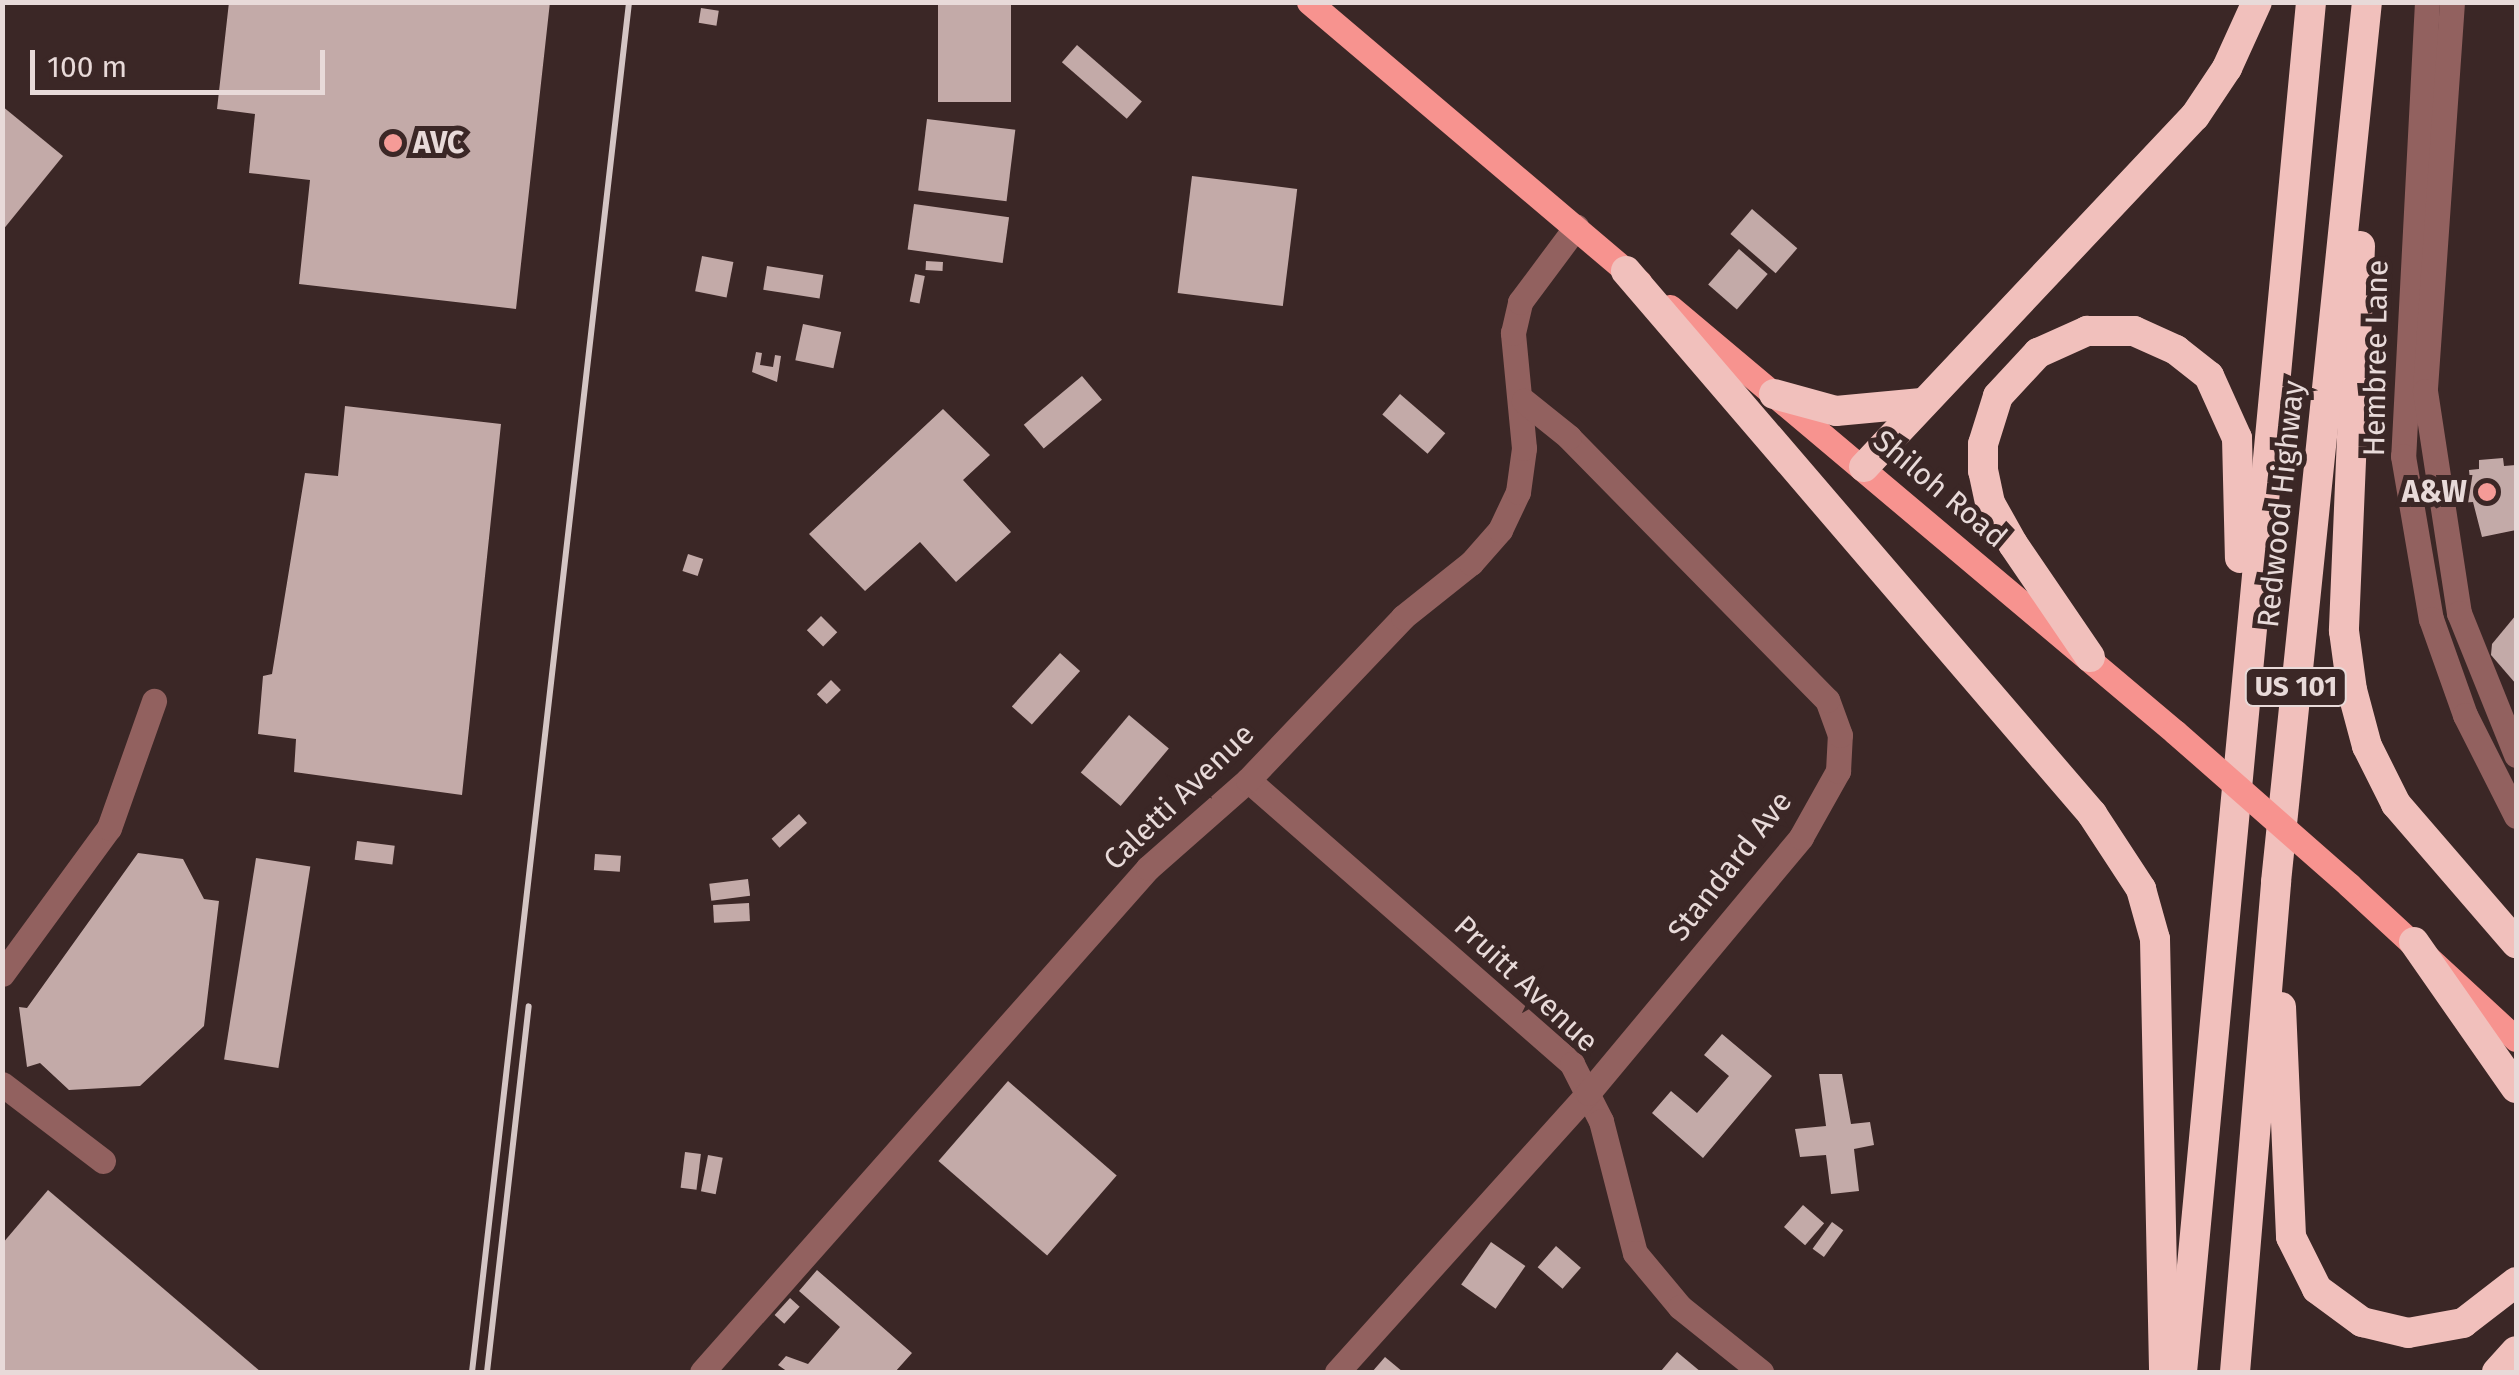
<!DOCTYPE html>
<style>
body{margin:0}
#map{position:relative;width:2519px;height:1375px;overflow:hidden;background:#3b2726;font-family:"Fira Sans",sans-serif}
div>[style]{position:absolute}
.building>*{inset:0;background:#c3aaa8;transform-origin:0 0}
.minor>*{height:25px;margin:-12.5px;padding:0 12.5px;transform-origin:12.5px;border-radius:12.5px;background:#92615f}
.major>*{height:25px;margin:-12.5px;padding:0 12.5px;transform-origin:12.5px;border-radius:12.5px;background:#f7938f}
.highway>*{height:30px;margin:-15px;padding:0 15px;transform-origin:15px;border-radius:15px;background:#f1c0bc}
.rail>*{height:6px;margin:-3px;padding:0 3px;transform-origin:3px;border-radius:3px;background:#d4c5c4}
.major-bridge>*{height:25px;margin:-12.5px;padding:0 12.5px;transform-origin:12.5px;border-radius:12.5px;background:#f7938f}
.dots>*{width:28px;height:28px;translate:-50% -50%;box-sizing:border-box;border:5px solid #3b2726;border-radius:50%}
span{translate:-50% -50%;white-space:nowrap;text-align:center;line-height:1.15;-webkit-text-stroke:10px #3b2726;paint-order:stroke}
.shield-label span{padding:2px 8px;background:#3b2726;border:2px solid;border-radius:8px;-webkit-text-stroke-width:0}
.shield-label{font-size:28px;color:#e8dad9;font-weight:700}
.poi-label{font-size:30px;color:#e8dad9;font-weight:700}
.left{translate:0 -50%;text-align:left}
.right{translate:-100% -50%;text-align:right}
.street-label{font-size:30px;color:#e8dad9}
.frame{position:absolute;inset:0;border:5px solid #e8dad9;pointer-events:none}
.scale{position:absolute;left:30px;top:50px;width:295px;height:45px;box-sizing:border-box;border:5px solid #e8dad9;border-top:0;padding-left:12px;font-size:30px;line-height:35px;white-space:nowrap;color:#e8dad9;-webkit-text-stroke:8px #3b2726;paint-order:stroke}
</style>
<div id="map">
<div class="building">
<i style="clip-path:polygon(229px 2px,550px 2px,516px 309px,299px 284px,310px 180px,249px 173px,255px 114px,217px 109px)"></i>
<i style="left:938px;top:2px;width:73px;height:100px"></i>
<i style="left:701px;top:8px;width:18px;height:15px;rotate:9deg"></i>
<i style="left:1077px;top:45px;width:86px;height:23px;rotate:41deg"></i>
<i style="clip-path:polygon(2px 106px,63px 156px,2px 231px)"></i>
<i style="left:927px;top:119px;width:89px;height:72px;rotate:7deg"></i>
<i style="left:1192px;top:176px;width:106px;height:118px;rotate:7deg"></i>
<i style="left:914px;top:204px;width:96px;height:46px;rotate:8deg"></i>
<i style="left:1752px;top:209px;width:60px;height:33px;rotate:41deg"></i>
<i style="left:1739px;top:249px;width:38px;height:47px;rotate:41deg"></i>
<i style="left:702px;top:256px;width:32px;height:36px;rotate:11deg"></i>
<i style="left:926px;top:261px;width:17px;height:9px;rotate:3deg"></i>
<i style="left:767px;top:266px;width:57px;height:24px;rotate:9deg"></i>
<i style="left:915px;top:274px;width:10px;height:28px;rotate:11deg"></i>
<i style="left:803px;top:324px;width:39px;height:37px;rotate:12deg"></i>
<i style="clip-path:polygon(756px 352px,762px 353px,760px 365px,773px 367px,775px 355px,781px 356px,777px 382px,752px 372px)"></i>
<i style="left:1082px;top:376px;width:31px;height:76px;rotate:50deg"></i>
<i style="left:1400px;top:394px;width:60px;height:27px;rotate:41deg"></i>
<i style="clip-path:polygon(345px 406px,501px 424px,462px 795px,294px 772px,296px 739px,258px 734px,263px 676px,272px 674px,305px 473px,338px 476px)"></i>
<i style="clip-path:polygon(943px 409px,990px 455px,963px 480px,1011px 532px,956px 582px,920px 542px,865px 591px,809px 534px)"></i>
<i style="clip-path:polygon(2503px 458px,2504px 466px,2516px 465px,2516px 530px,2482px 537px,2473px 502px,2458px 503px,2457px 482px,2470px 481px,2469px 470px,2479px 469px,2479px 460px)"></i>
<i style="left:688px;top:554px;width:16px;height:18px;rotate:18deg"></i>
<i style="clip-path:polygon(2516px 615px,2516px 684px,2491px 655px,2492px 644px)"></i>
<i style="left:821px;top:616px;width:23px;height:20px;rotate:45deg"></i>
<i style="left:1060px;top:653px;width:27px;height:72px;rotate:42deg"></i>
<i style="left:831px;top:680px;width:14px;height:20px;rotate:45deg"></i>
<i style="left:1129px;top:715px;width:52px;height:75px;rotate:40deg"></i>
<i style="left:799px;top:814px;width:12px;height:37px;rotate:48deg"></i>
<i style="left:357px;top:841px;width:38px;height:19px;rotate:7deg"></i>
<i style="clip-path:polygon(138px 853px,183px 859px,204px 899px,219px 901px,204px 1026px,140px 1086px,69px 1090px,40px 1063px,27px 1067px,19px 1007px,27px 1008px)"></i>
<i style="left:595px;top:854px;width:26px;height:16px;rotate:4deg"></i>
<i style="left:256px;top:858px;width:55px;height:204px;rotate:9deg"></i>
<i style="left:748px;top:879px;width:17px;height:39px;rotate:83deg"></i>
<i style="left:749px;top:903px;width:18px;height:36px;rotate:87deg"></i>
<i style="clip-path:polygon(1722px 1034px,1772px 1076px,1703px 1158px,1652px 1113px,1671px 1091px,1697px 1113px,1729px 1076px,1704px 1055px)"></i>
<i style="clip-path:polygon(1819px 1074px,1842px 1074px,1851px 1124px,1870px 1122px,1874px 1145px,1854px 1149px,1859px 1191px,1831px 1194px,1826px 1155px,1800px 1157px,1795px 1129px,1826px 1126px)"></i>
<i style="left:1008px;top:1081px;width:144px;height:106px;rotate:41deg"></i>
<i style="left:685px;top:1152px;width:16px;height:36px;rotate:7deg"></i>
<i style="left:708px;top:1155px;width:15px;height:37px;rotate:11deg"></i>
<i style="clip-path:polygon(48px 1190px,261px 1372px,2px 1372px,2px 1244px)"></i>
<i style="left:1803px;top:1205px;width:28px;height:29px;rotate:41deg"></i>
<i style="left:1832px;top:1222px;width:14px;height:33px;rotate:36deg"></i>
<i style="left:1491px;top:1242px;width:42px;height:52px;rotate:35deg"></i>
<i style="left:1556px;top:1246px;width:33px;height:28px;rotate:41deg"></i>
<i style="clip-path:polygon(817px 1270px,912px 1353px,895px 1372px,788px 1372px,778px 1365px,786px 1356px,808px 1364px,840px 1327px,799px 1291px)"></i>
<i style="left:790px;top:1298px;width:13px;height:23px;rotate:42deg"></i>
<i style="clip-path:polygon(1677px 1352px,1701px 1372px,1661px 1371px)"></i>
<i style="clip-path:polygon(1385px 1357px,1403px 1372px,1372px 1372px)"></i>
</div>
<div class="minor">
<i style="left:2427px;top:2px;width:455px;rotate:93deg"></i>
<i style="left:2403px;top:456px;width:165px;rotate:80.3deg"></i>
<i style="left:2431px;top:619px;width:102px;rotate:70.5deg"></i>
<i style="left:2465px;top:715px;width:113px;rotate:63.2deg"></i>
<i style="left:2452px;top:2px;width:390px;rotate:94deg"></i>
<i style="left:2425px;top:391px;width:225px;rotate:81.3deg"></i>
<i style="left:2459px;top:613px;width:153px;rotate:68.1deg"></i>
<i style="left:1248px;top:780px;width:431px;rotate:41.2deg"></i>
<i style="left:1572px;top:1064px;width:64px;rotate:63deg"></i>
<i style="left:1601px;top:1121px;width:136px;rotate:75.6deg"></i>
<i style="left:1635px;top:1253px;width:70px;rotate:50.2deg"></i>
<i style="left:1680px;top:1307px;width:104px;rotate:38.7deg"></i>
<i style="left:2px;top:974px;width:181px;rotate:-53.8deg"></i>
<i style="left:109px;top:828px;width:135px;rotate:-70.5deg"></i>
<i style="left:2px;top:1084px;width:127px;rotate:37.3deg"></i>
<i style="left:702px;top:1372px;width:673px;rotate:-48.49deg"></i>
<i style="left:1148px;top:868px;width:133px;rotate:-41.3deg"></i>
<i style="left:1248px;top:780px;width:225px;rotate:-46.4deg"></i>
<i style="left:1403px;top:617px;width:87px;rotate:-38.5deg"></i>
<i style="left:1471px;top:563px;width:44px;rotate:-48.7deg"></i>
<i style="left:1500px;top:530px;width:42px;rotate:-64.7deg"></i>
<i style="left:1518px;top:492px;width:44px;rotate:-82.2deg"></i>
<i style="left:1524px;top:448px;width:116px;rotate:-95.5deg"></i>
<i style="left:1513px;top:333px;width:32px;rotate:-77deg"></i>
<i style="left:1520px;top:302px;width:94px;rotate:-53.3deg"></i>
<i style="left:1337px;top:1372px;width:375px;rotate:-48deg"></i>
<i style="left:1588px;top:1093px;width:333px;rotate:-50.2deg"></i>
<i style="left:1801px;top:837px;width:76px;rotate:-60.7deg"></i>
<i style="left:1838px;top:771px;width:36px;rotate:-87deg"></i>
<i style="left:1840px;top:735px;width:37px;rotate:-110deg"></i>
<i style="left:1827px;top:700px;width:368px;rotate:-134.5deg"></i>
<i style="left:1569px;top:437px;width:58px;rotate:-141.3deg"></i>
</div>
<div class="major">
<i style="left:1309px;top:2px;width:433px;rotate:40.3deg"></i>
<i style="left:1670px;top:307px;width:660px;rotate:40.08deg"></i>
<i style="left:2349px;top:885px;width:227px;rotate:42.7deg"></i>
</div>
<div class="highway">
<i style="left:2360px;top:246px;width:385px;rotate:92.4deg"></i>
<i style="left:2344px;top:631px;width:60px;rotate:82.3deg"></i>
<i style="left:2352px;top:690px;width:58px;rotate:75deg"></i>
<i style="left:2367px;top:746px;width:65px;rotate:63.4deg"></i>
<i style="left:2396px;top:804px;width:184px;rotate:49.2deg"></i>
<i style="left:1626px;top:271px;width:716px;rotate:49.36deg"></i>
<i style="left:2092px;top:814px;width:90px;rotate:56.8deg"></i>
<i style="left:2141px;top:889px;width:52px;rotate:74.4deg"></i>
<i style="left:2155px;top:939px;width:433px;rotate:88.8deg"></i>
<i style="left:1774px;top:394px;width:64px;rotate:15.3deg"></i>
<i style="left:1836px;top:411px;width:86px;rotate:-5.3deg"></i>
<i style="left:1864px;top:467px;width:482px;rotate:-46.7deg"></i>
<i style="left:2195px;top:116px;width:58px;rotate:-56.3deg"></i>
<i style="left:2227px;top:68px;width:72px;rotate:-65.6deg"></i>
<i style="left:2090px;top:657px;width:137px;rotate:-124.3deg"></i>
<i style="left:2013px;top:544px;width:47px;rotate:-119.3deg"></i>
<i style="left:1990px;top:503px;width:33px;rotate:-102deg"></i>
<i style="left:1983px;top:471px;width:27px;rotate:-90deg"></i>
<i style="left:1983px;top:444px;width:50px;rotate:-72.6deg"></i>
<i style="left:1998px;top:396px;width:59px;rotate:-47.1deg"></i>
<i style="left:2038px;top:353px;width:54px;rotate:-24.2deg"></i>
<i style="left:2087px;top:331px;width:47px"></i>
<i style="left:2134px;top:331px;width:46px;rotate:24.3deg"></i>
<i style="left:2176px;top:350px;width:42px;rotate:38.2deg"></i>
<i style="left:2209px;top:376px;width:68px;rotate:65.7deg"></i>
<i style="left:2237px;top:438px;width:120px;rotate:88.6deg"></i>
<i style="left:2414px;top:942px;width:178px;rotate:55.1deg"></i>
<i style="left:2281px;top:1007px;width:230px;rotate:87.5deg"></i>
<i style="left:2291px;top:1237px;width:58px;rotate:63.4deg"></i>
<i style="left:2317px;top:1289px;width:56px;rotate:36.3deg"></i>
<i style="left:2362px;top:1322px;width:47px;rotate:13.4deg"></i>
<i style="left:2408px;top:1333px;width:56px;rotate:-10.3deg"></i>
<i style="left:2463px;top:1323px;width:67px;rotate:-37.7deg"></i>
<i style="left:2182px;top:1372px;width:1376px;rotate:-84.62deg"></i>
<i style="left:2235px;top:1372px;width:492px;rotate:-85.2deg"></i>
<i style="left:2276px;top:882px;width:885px;rotate:-84.1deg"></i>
<i style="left:2497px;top:1372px;width:28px;rotate:-48deg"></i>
</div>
<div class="rail">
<i style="left:472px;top:1372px;width:1379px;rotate:-83.46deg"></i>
<i style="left:487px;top:1372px;width:368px;rotate:-83.5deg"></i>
</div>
<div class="major-bridge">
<i style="left:2175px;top:732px;width:232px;rotate:41.3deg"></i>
</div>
<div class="dots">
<i style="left:393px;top:143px;background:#f59b97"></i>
<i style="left:2487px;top:492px;background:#f59b97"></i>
</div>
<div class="shield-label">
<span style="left:2296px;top:687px">US 101</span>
</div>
<div class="poi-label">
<span class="left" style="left:413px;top:143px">AVC</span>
<span class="right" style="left:2467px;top:492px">A&amp;W</span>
</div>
<div class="street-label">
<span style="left:2376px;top:358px;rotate:-89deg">Hembree Lane</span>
<span style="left:1940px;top:489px;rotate:40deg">Shiloh Road</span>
<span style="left:2281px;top:504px;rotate:-84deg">Redwood Highway</span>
<span style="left:1179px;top:797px;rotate:-44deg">Caletti Avenue</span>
<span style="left:1730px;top:866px;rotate:-52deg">Standard Ave</span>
<span style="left:1526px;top:984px;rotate:43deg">Pruitt Avenue</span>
</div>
<div class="frame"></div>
<div class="scale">100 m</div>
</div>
